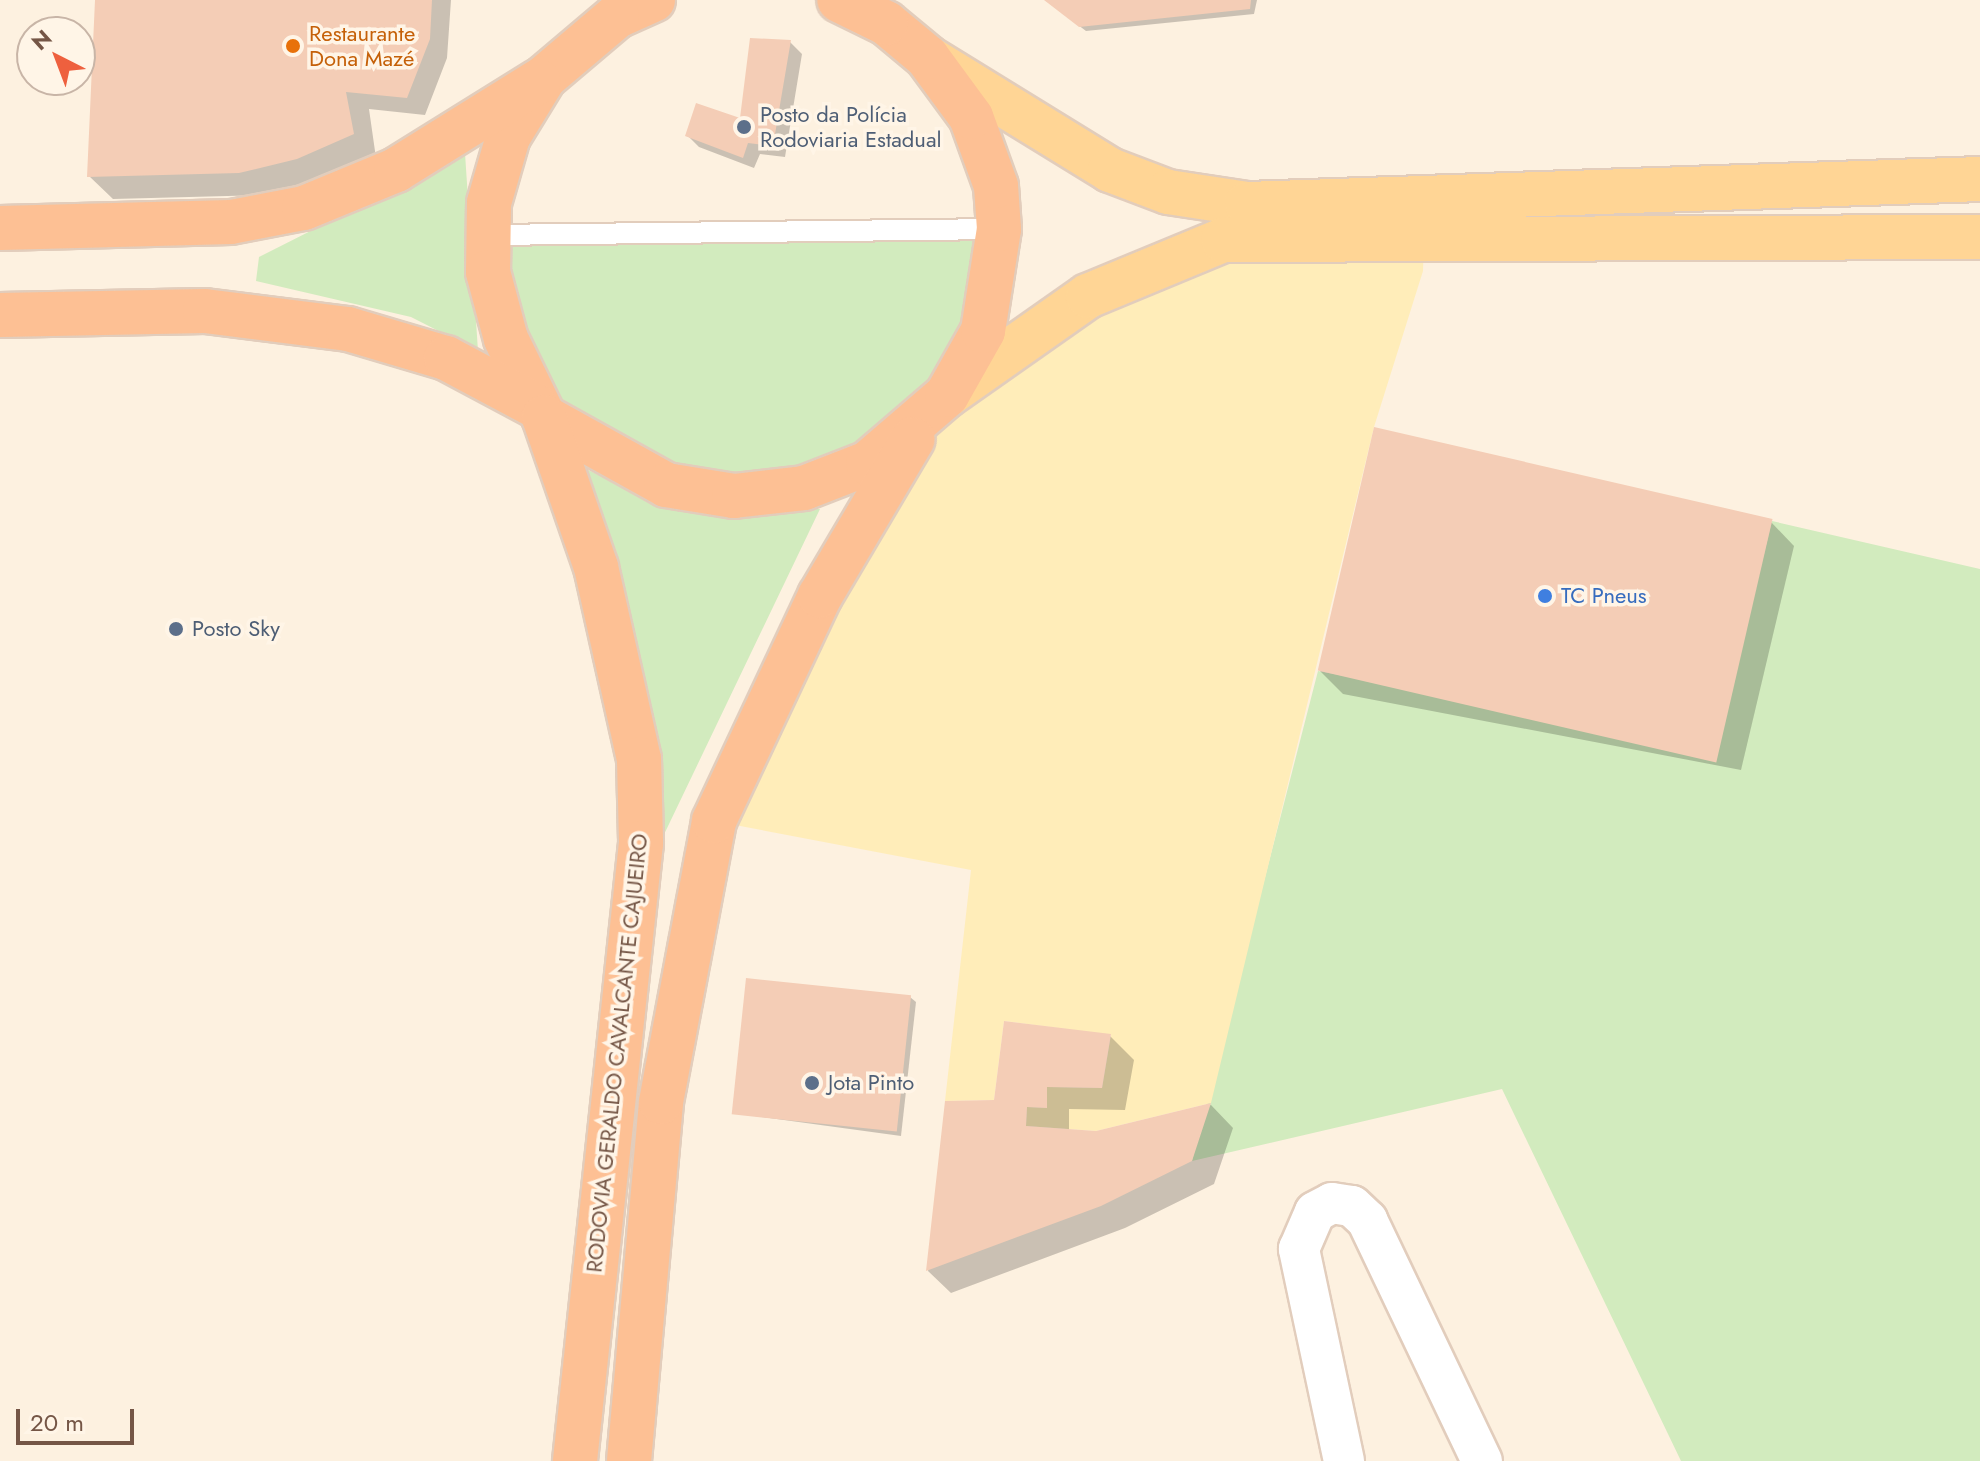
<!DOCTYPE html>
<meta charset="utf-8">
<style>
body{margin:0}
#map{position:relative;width:1980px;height:1461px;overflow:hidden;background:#fdf1e0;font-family:Jost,sans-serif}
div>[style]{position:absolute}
.green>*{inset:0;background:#d2ebbe}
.sand>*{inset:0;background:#ffedb9}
.shadow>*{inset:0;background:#0003}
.building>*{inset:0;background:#f4cdb6;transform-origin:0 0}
.roads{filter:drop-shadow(2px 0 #e2cdbc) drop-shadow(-2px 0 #e2cdbc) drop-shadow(0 2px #e2cdbc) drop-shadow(0 -2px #e2cdbc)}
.service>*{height:20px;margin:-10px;padding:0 10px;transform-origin:10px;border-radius:10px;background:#fff}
.minor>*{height:40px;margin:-20px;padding:0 20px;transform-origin:20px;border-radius:20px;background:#fff}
.primary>*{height:44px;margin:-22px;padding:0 22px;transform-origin:22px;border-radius:22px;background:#ffd595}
.trunk>*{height:44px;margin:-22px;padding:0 22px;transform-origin:22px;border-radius:22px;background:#fdc094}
.dots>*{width:22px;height:22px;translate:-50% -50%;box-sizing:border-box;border:4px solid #fff5e7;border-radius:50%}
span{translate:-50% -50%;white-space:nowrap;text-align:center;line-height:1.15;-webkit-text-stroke:7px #fff5e7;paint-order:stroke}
.food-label{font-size:22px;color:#c56008}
.left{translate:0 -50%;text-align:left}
.service-label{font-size:22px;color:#4e5e75}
.shop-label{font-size:22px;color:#366cbe}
.street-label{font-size:22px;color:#755646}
.north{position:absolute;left:16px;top:16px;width:80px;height:80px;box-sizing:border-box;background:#fff5e7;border:2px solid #c8b5a7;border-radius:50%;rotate:318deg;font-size:22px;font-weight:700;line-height:32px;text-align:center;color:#755646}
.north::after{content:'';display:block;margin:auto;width:28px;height:36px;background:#ee603e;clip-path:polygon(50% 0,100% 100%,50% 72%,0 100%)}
.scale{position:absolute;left:16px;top:1409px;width:118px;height:36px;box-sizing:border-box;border:4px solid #755646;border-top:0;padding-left:10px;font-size:24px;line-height:28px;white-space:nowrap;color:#755646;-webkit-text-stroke:6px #fff5e7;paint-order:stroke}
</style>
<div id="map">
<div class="green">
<i style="clip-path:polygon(465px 153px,478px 351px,411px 317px,256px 281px,259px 257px)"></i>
<i style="clip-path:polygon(999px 229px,983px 331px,924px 421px,734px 496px,534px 405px,488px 235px)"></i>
<i style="clip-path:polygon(586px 469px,670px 509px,820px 509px,658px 847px,643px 696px)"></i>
<i style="clip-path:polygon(1772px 521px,1980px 569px,1980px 1461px,1681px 1461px,1502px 1089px,1192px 1161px,1318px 671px,1717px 748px)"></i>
</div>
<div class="sand">
<i style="clip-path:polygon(1424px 239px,1423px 271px,1374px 427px,1211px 1103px,1096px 1131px,1026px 1126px,1027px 1107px,1047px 1108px,1047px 1087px,1102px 1088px,1111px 1035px,1004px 1021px,994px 1100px,945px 1101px,971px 870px,714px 821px,924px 421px,1223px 240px)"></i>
</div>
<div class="shadow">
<i style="clip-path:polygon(97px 0,451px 0,447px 58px,425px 115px,369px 109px,376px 158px,320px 182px,264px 195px,113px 199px,89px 176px)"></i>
<i style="clip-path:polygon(1045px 0,1257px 0,1254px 14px,1086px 31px)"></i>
<i style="clip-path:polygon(790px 42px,802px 54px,785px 157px,760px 154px,754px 168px,699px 147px,687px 135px,742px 121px)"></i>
<i style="clip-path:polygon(1771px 522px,1794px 546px,1741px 770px,1343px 694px,1320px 671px)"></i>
<i style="clip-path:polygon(910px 997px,916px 1002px,901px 1136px,733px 1113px)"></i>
<i style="clip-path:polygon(1110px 1036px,1134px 1060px,1125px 1110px,1069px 1109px,1069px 1131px,1096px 1133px,1211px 1105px,1233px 1128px,1214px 1184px,1125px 1228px,951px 1293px,928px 1271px,947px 1102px,995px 1102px)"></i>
</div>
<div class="building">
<i style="clip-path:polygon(95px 0,432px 0,430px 39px,407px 98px,346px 92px,354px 134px,297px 159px,239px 173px,87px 177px)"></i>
<i style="clip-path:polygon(1044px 0,1251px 0,1250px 9px,1079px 27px)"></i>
<i style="clip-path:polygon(750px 38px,791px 40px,773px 146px,748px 143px,743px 158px,685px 136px,696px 103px,740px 118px)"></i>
<i style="left:1374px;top:427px;width:409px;height:250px;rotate:13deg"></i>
<i style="left:746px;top:978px;width:166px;height:137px;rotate:6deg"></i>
<i style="clip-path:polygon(1004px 1021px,1111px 1034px,1102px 1088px,1047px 1087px,1047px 1108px,1027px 1107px,1026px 1126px,1096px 1131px,1211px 1103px,1192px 1161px,1101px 1206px,926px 1271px,945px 1101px,994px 1100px)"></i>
</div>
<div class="roads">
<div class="service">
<i style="left:488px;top:235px;width:511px;rotate:-0.67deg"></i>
</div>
<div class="minor">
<i style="left:1344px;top:1461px;width:217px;rotate:-102deg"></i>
<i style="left:1299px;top:1249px;width:40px;rotate:-66.6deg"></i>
<i style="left:1315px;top:1212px;width:19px;rotate:-28deg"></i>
<i style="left:1332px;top:1203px;width:20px;rotate:9deg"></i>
<i style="left:1352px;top:1206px;width:21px;rotate:43deg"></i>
<i style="left:1367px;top:1220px;width:267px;rotate:64.5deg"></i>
</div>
<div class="primary">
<i style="left:928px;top:58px;width:214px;rotate:31.6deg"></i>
<i style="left:1110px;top:170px;width:62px;rotate:20.8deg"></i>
<i style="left:1168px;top:192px;width:80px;rotate:8.6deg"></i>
<i style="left:1247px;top:204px;width:733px;rotate:-1.95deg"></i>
<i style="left:947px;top:395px;width:172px;rotate:-35.1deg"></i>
<i style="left:1088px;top:296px;width:146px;rotate:-22.5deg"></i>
<i style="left:1223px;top:240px;width:757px;rotate:-0.23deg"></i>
</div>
<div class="trunk">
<i style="left:653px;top:0;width:39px;rotate:156deg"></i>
<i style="left:617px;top:16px;width:96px;rotate:139.7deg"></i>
<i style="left:544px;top:78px;width:69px;rotate:121.4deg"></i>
<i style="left:508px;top:137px;width:69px;rotate:106.1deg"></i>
<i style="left:489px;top:203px;width:69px;rotate:90.8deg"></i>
<i style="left:488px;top:272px;width:69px;rotate:75deg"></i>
<i style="left:506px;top:339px;width:87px;rotate:64deg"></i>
<i style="left:544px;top:417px;width:140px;rotate:29.1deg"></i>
<i style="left:666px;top:485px;width:69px;rotate:9.2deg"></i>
<i style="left:734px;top:496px;width:70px;rotate:-6.5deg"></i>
<i style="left:804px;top:488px;width:69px;rotate:-21.3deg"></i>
<i style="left:868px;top:463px;width:104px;rotate:-40.7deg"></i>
<i style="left:947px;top:395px;width:73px;rotate:-60.6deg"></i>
<i style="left:983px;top:331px;width:103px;rotate:-81.1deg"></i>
<i style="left:999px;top:229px;width:43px;rotate:-94deg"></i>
<i style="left:996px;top:186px;width:73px;rotate:-109.9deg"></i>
<i style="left:971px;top:117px;width:74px;rotate:-126.3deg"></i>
<i style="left:927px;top:57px;width:53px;rotate:-140.3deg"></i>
<i style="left:886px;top:23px;width:52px;rotate:-153.9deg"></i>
<i style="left:0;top:228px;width:231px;rotate:-1.5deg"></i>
<i style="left:231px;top:222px;width:74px;rotate:-10.9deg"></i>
<i style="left:304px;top:208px;width:100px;rotate:-22.4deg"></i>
<i style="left:396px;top:170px;width:168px;rotate:-31.9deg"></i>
<i style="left:0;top:315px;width:205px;rotate:-1.1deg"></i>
<i style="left:205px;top:311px;width:144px;rotate:7.2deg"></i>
<i style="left:348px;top:329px;width:102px;rotate:16.5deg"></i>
<i style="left:446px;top:358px;width:100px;rotate:28.1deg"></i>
<i style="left:544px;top:417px;width:159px;rotate:70.9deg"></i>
<i style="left:596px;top:567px;width:197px;rotate:77.4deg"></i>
<i style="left:639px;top:759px;width:84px;rotate:88.6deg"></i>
<i style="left:641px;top:843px;width:622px;rotate:96.1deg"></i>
<i style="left:629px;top:1461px;width:360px;rotate:-84.9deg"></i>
<i style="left:661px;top:1102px;width:286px;rotate:-79.3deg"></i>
<i style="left:714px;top:821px;width:249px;rotate:-64.8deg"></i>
<i style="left:820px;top:596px;width:182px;rotate:-59.4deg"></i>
</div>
</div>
<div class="dots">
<i style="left:293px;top:46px;background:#e8710a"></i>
<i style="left:744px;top:127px;background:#5c6f8a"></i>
<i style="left:1545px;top:596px;background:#3f7fe0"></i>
<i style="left:176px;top:629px;background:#5c6f8a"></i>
<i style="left:812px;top:1083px;background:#5c6f8a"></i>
</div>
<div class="food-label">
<span class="left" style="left:309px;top:46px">Restaurante<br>Dona Mazé</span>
</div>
<div class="service-label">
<span class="left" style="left:760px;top:127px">Posto da Polícia<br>Rodoviaria Estadual</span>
<span class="left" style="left:192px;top:629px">Posto Sky</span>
<span class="left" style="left:828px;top:1083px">Jota Pinto</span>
</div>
<div class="shop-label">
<span class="left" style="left:1561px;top:596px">TC Pneus</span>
</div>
<div class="street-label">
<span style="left:617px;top:1053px;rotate:-84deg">RODOVIA GERALDO CAVALCANTE CAJUEIRO</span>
</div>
<div class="north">N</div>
<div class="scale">20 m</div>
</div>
